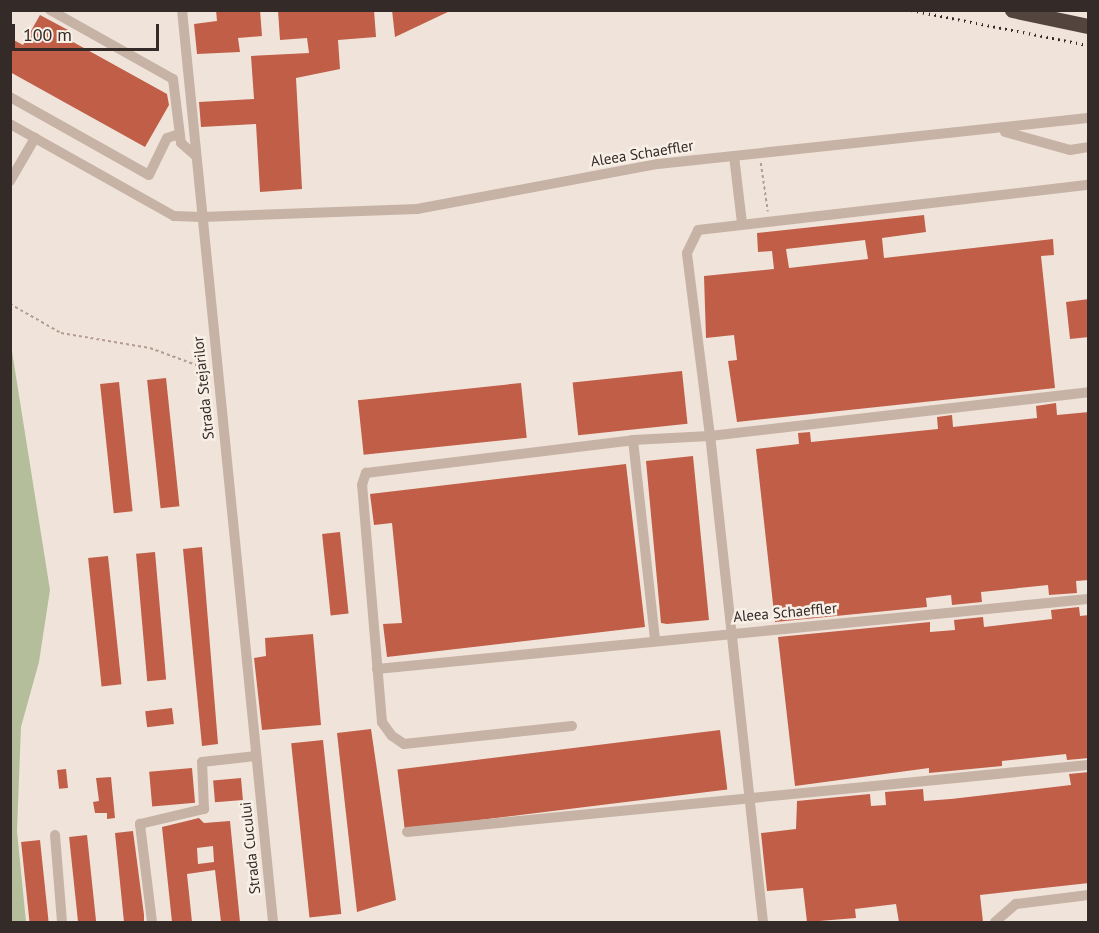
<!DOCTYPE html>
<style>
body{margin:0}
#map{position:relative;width:1099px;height:933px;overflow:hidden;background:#f0e4da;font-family:"PT Sans",sans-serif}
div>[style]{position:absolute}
.green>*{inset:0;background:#b4be9b}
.building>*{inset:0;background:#c05e47;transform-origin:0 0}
.path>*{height:1.5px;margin-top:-0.75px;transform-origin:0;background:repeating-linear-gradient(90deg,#b39d91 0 3px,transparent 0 6px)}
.minor>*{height:10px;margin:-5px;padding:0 5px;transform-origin:5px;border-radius:5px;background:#c7b3a6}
.highway>*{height:15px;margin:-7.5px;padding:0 7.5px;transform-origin:7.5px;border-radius:7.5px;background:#54443e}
.rail>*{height:3px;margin-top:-1.5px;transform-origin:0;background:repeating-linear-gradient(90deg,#342a27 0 1.5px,transparent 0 6px)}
span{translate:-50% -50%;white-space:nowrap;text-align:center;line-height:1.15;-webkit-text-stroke:5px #f8efe6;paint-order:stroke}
.street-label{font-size:15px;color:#342a27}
.frame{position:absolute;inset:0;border:12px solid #342a27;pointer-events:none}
.scale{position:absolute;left:12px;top:24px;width:147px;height:27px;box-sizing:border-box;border:3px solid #342a27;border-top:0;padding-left:8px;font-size:18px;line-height:21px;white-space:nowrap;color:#342a27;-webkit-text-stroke:4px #f8efe6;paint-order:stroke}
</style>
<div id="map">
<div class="green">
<i style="clip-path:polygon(11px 345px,50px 590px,39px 662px,21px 727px,17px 831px,26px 922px,10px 922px)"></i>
</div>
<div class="building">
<i style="clip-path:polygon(216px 10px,260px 10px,262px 36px,238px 38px,240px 52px,197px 54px,194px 24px,217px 21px)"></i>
<i style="clip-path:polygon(278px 10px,374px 10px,376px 37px,338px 40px,340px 69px,296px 78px,302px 189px,260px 192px,256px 124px,201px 127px,199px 102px,254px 99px,251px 56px,309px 53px,307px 38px,280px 40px)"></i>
<i style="clip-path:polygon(392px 10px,452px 10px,395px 37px)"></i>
<i style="clip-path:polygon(40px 15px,68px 30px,64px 37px,167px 94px,169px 105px,145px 147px,10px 72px,10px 38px,23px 45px)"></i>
<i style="clip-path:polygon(evenodd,924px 215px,926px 232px,882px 238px,884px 258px,1053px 239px,1054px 255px,1041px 256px,1055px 388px,737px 422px,728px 361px,737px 360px,734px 335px,706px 338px,704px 276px,774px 269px,772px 251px,758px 252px,757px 233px,924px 215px,865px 240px,868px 259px,789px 268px,786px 249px,865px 240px)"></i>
<i style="clip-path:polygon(1089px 299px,1089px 337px,1070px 339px,1066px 302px)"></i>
<i style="left:682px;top:371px;width:53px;height:110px;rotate:84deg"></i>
<i style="left:166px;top:378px;width:129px;height:19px;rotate:84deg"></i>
<i style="left:119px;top:382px;width:130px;height:19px;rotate:84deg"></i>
<i style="left:521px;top:383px;width:55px;height:164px;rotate:84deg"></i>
<i style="clip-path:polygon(1056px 403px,1057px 415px,1089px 412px,1089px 580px,1076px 581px,1077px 593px,1049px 595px,1048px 585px,981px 592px,982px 602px,952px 605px,951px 595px,926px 598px,927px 607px,775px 622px,756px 449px,799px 444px,798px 433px,810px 432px,811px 442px,938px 429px,937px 417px,952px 415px,953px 427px,1037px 418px,1036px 406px)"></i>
<i style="clip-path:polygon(693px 456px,709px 620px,667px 624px,661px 623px,646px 461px)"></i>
<i style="clip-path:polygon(626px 464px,645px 627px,387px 657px,383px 624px,402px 623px,392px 523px,374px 525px,370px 494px)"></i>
<i style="left:340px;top:532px;width:82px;height:18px;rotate:84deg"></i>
<i style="clip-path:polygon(202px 547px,218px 744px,202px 746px,183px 549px)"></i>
<i style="left:155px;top:552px;width:128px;height:19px;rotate:85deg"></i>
<i style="left:108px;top:556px;width:129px;height:20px;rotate:84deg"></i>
<i style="clip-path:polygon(1079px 607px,1080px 616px,1089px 615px,1089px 758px,1067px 760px,1066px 754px,1002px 761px,1002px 766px,929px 773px,929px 768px,795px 786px,778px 637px,930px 622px,930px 632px,955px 630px,954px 620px,983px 617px,984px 627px,1052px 619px,1051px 610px)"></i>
<i style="clip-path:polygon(313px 634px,321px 725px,262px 730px,254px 658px,266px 656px,265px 638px)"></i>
<i style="left:172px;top:708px;width:16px;height:27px;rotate:83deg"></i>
<i style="clip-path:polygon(371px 729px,396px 900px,357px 912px,337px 733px)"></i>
<i style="left:720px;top:730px;width:60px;height:325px;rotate:83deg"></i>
<i style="left:323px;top:740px;width:175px;height:32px;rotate:84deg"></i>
<i style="left:192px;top:768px;width:35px;height:43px;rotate:85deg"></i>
<i style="left:66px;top:769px;width:19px;height:9px;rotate:84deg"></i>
<i style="clip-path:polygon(1089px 772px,1089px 883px,980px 895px,983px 922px,899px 922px,896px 904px,855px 909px,856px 918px,807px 922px,803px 888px,767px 891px,761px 833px,796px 829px,797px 801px,870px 794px,871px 806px,886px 805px,885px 792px,923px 789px,924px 801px,951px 799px,1071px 785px,1069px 774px)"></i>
<i style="clip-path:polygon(111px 777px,115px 818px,107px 819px,107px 813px,95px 813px,93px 802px,99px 801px,96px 778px)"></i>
<i style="left:241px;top:778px;width:22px;height:28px;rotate:85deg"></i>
<i style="clip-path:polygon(evenodd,199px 818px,204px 823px,230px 821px,240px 922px,221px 922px,215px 870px,187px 874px,192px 922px,172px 922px,162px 827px,199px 818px,213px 846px,214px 862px,198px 864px,197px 848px,213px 846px)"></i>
<i style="clip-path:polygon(133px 831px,144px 915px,144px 922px,124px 922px,115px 833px)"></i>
<i style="left:87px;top:835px;width:87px;height:18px;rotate:84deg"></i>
<i style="left:40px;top:840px;width:82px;height:19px;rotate:84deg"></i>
</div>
<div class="path">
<i style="left:761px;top:163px;width:49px;rotate:81.7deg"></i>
<i style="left:10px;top:304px;width:59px;rotate:29.6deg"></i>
<i style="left:61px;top:333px;width:90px;rotate:9.6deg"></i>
<i style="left:150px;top:348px;width:61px;rotate:20.2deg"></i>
</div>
<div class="minor">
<i style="left:50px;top:10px;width:141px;rotate:29.3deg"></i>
<i style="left:173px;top:79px;width:64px;rotate:82.9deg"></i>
<i style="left:181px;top:143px;width:18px;rotate:41deg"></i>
<i style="left:182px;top:10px;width:917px;rotate:84.3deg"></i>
<i style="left:10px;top:97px;width:159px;rotate:29.3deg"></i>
<i style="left:149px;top:175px;width:41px;rotate:-64.1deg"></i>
<i style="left:167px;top:138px;width:13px;rotate:-18deg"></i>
<i style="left:10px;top:124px;width:188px;rotate:29.3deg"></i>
<i style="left:174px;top:216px;width:28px;rotate:2deg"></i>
<i style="left:202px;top:217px;width:215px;rotate:-2.1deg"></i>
<i style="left:417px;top:209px;width:245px;rotate:-10.6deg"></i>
<i style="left:658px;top:164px;width:432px;rotate:-6.1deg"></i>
<i style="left:1005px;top:132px;width:67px;rotate:15.5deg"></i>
<i style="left:1070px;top:150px;width:18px;rotate:-9deg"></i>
<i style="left:734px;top:156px;width:67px;rotate:83.2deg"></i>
<i style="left:10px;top:181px;width:50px;rotate:-59.8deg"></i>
<i style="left:633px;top:440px;width:199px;rotate:83.7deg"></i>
<i style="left:377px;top:669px;width:714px;rotate:-5.62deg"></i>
<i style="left:572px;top:726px;width:169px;rotate:173.9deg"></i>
<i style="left:404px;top:744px;width:14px;rotate:-146deg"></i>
<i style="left:392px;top:736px;width:17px;rotate:-126deg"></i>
<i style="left:382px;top:722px;width:238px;rotate:-94.8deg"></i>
<i style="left:362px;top:485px;width:13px;rotate:-72deg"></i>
<i style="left:366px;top:473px;width:269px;rotate:-7deg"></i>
<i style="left:633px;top:440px;width:77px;rotate:-3deg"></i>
<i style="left:710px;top:436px;width:184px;rotate:-97.2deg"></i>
<i style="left:687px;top:253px;width:25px;rotate:-64deg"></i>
<i style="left:698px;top:230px;width:393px;rotate:-6.6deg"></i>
<i style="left:407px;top:832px;width:684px;rotate:-5.62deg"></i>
<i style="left:55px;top:835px;width:87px;rotate:85.4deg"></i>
<i style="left:152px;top:922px;width:99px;rotate:-97deg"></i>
<i style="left:140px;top:824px;width:66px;rotate:-13.2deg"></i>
<i style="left:204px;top:809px;width:47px;rotate:-92.4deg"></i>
<i style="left:202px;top:762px;width:54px;rotate:-6.3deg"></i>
<i style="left:763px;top:922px;width:489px;rotate:-96.2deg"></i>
<i style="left:710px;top:436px;width:381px;rotate:-6.6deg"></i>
<i style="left:995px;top:922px;width:28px;rotate:-41deg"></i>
<i style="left:1016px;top:904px;width:73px;rotate:-7.1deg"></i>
</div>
<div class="highway">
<i style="left:1012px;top:10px;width:78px;rotate:11.9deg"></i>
</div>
<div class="rail">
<i style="left:911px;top:10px;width:180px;rotate:11.2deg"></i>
</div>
<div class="street-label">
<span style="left:642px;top:153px;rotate:-9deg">Aleea Schaeffler</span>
<span style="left:203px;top:388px;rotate:-96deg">Strada Stejarilor</span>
<span style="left:785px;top:612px;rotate:-5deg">Aleea Schaeffler</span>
<span style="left:250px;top:848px;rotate:-96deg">Strada Cucului</span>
</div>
<div class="frame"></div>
<div class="scale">100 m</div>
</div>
